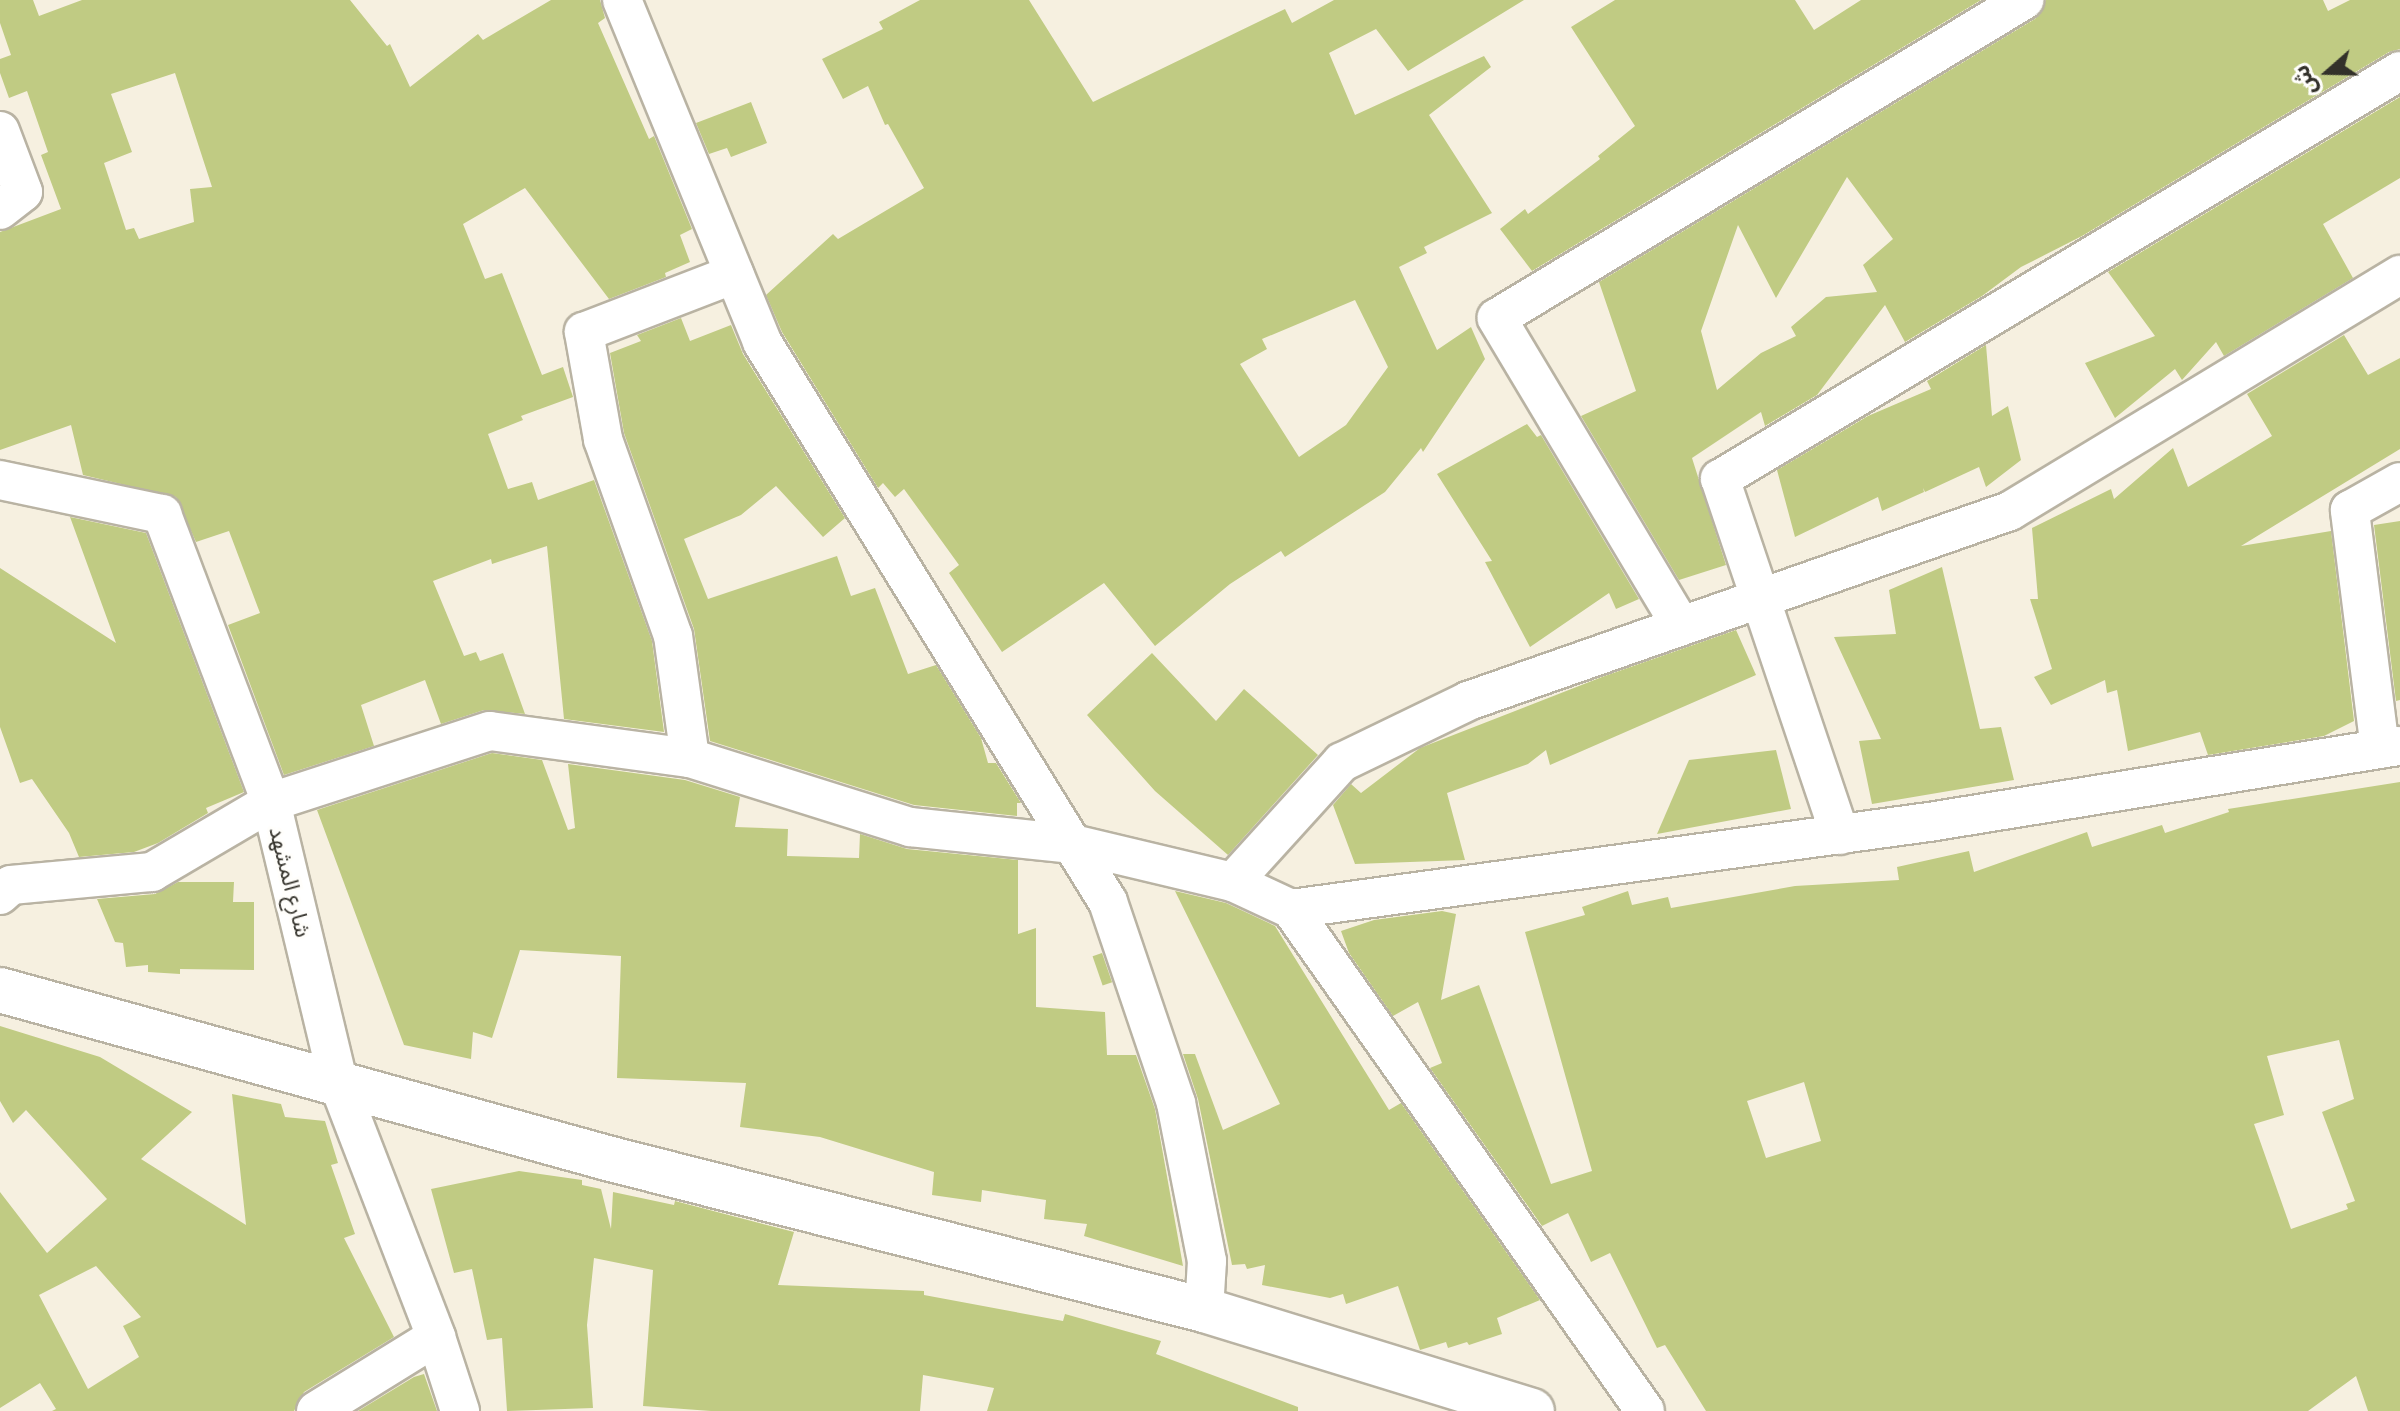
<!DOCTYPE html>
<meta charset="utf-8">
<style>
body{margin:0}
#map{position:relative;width:2400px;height:1411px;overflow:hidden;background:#f6f0e0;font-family:Cabin,"Noto Sans Arabic",sans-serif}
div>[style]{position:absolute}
.building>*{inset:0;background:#c0cb83;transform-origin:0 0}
.roads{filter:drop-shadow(2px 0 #b9b3a3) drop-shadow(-2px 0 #b9b3a3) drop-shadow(0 2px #b9b3a3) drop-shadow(0 -2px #b9b3a3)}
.street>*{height:38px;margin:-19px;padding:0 19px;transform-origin:19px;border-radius:19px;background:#fff}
.secondary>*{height:44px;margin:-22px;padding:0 22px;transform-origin:22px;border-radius:22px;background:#fff}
span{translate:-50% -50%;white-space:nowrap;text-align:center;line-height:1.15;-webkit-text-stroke:6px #fffefb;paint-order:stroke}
.street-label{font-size:22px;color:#33312a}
.north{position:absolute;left:2288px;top:32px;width:80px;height:80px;-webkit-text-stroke:6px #fffefb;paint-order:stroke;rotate:250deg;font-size:22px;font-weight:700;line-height:32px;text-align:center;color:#33312a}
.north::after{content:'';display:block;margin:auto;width:28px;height:36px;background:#33312a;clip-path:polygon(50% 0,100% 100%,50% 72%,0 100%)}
</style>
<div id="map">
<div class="building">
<i style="clip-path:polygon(evenodd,0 0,33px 0,39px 16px,82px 0,350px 0,387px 46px,390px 44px,410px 87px,478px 34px,483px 40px,551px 0,600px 0,605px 18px,598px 23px,649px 139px,654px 136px,692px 229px,680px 235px,690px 262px,665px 273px,666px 277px,609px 299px,525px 188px,463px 224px,485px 279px,502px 273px,542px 375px,563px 367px,573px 397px,521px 416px,523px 420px,488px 434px,508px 489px,532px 482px,538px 500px,594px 480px,652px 641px,664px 732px,564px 719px,547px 546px,492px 564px,491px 559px,433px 581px,464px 656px,476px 652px,480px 661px,503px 653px,525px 714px,484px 710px,441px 724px,425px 680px,361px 705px,374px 746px,284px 775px,228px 625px,260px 613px,229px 531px,196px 542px,176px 497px,83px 475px,71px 425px,0 450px,0 232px,61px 209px,41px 155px,48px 152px,27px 91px,9px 98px,0 73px,0 59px,11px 55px,0 23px,0 0,175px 73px,212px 187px,190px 189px,194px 222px,139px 239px,134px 228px,126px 230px,104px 163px,132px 152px,111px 94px,175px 73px)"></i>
<i style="clip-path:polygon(evenodd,920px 0,1029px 0,1093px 102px,1285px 9px,1292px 23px,1334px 0,1524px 0,1408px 71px,1376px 29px,1329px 53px,1355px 115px,1484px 56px,1491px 67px,1429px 115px,1492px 213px,1424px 247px,1427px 253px,1399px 267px,1437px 350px,1471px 327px,1485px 359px,1423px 452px,1421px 448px,1385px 492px,1285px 557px,1281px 551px,1230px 584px,1155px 646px,1104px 583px,1002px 652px,949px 573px,959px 565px,904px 489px,895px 497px,883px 483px,878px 488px,782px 332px,766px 295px,833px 234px,838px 239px,924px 188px,888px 124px,885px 125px,868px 86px,843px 99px,822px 59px,883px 29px,879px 22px,920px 0,1355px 300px,1388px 367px,1346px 425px,1299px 457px,1240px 364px,1267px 349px,1262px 339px,1355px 300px)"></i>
<i style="clip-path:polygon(1615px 0,1795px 0,1814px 30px,1861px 0,1981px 0,1532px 271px,1500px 229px,1525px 209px,1528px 214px,1600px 159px,1598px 156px,1635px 126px,1571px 27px)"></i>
<i style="clip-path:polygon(evenodd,2046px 0,2323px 0,2328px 11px,2350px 0,2400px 0,2400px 49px,2389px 52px,2082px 236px,2021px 267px,1982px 296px,1905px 342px,1885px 305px,1817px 395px,1765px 426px,1761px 412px,1692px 458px,1726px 565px,1679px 580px,1581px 416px,1636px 391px,1599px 282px,2035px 19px,2046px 0,1847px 177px,1893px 239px,1863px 265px,1877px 292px,1826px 297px,1791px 327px,1796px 336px,1761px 353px,1717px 390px,1701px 331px,1738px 225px,1776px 298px,1847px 177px)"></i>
<i style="clip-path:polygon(2400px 97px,2400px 178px,2323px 224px,2353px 278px,2224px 356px,2216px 342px,2182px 380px,2175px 369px,2115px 418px,2085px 363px,2155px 336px,2108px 272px)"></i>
<i style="clip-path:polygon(751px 102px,767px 143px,731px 157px,727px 148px,709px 154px,696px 123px)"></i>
<i style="clip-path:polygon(681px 318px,690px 341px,731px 325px,743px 354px,845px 518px,823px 537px,776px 486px,741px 515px,684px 539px,708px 599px,837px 556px,851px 596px,875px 588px,908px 674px,936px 665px,981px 738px,988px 763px,996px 763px,1021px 803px,1017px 803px,1017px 816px,914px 805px,710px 741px,694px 629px,624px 433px,610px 353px,641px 341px,637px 335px)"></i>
<i style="clip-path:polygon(2344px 335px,2368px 375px,2400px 358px,2400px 449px,2241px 546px,2331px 531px,2354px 721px,2324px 736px,2208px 755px,2200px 732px,2128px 751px,2117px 690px,2107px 693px,2105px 680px,2051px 705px,2034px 677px,2052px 669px,2030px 599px,2038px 599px,2032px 528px,2111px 489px,2114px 499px,2173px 448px,2188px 487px,2272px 436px,2247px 394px)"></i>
<i style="clip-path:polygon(1986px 345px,1992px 416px,2008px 406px,2021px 460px,1986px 487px,1979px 467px,1925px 492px,1923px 488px,1924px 492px,1882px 511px,1878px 497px,1795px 537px,1777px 470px,1868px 416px,1931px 389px,1927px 381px)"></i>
<i style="clip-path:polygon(1527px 424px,1537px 437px,1541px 435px,1639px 599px,1616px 609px,1609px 593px,1530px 647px,1485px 562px,1492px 561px,1437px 474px)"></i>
<i style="clip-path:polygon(70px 517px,146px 533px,244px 792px,206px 808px,208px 813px,158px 843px,134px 852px,79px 857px,69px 833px,32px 779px,20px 783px,0 727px,0 568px,116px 643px)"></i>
<i style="clip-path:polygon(2400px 521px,2400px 700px,2396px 701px,2374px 525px)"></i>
<i style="clip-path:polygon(1942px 567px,1980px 729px,2001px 727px,2014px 780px,1872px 804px,1859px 741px,1881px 739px,1834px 637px,1896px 634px,1889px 590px)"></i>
<i style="clip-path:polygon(1736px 630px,1756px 675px,1550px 765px,1546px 750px,1528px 764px,1447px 793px,1465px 860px,1355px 864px,1333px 805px,1351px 784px,1361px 793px,1420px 748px,1602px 677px)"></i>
<i style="clip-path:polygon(1152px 653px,1216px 721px,1244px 689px,1318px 755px,1228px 855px,1155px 791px,1087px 715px)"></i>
<i style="clip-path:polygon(1776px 750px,1791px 809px,1657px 834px,1689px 760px)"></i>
<i style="clip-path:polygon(492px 753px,542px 760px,568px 830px,575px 828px,568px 764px,685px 780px,740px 797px,735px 827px,788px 829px,787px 856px,859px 858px,860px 834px,907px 849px,1018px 860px,1018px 934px,1036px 928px,1036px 1007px,1105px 1012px,1107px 1055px,1136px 1055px,1155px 1109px,1183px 1266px,1084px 1236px,1087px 1224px,1044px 1219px,1046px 1200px,982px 1190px,981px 1202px,932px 1195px,934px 1172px,820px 1137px,740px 1127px,746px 1083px,617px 1078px,621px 956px,520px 950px,492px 1038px,473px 1032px,471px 1059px,404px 1045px,317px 810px)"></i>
<i style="clip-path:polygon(evenodd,2400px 782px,2400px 1411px,2368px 1411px,2356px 1376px,2308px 1411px,1706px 1411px,1665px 1345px,1657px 1348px,1610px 1253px,1591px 1262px,1568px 1213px,1542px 1226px,1430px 1068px,1442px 1063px,1418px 1002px,1393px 1016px,1349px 953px,1341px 931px,1374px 920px,1442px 911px,1456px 914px,1441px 1000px,1479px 985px,1551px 1184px,1592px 1171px,1525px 932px,1585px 915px,1582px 907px,1628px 891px,1632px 905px,1668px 897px,1671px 908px,1795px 886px,1899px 880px,1897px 867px,1969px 851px,1974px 872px,2087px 832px,2092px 847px,2162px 825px,2165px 833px,2229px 812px,2228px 809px,2400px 782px,2339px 1040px,2354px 1099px,2322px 1112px,2355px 1201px,2346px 1204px,2348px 1209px,2291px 1229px,2254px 1124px,2284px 1115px,2267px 1056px,2339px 1040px,2400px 782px,1804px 1082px,1821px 1141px,1766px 1158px,1747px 1101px,1804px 1082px)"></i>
<i style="clip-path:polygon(178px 882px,234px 882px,233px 902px,254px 902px,254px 970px,180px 969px,180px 974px,148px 972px,148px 965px,126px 967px,123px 943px,115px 942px,97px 899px,155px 894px)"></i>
<i style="clip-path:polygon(1175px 891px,1226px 903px,1275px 926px,1389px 1110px,1401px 1103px,1540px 1300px,1497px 1318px,1502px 1334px,1469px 1345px,1467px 1342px,1448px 1348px,1446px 1342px,1420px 1350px,1398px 1286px,1346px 1304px,1343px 1294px,1330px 1298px,1262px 1285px,1265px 1265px,1247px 1269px,1245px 1264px,1232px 1265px,1198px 1099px,1183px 1054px,1195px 1054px,1223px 1130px,1280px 1104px)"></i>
<i style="left:1102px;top:953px;width:31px;height:10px;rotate:71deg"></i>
<i style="clip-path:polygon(evenodd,0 1026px,100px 1057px,192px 1112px,141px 1159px,246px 1225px,232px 1094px,281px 1104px,285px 1117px,325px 1121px,338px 1163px,331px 1165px,355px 1234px,344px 1238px,394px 1337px,304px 1392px,294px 1411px,52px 1411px,56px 1409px,40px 1383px,0 1408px,0 1192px,47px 1253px,107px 1199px,26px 1110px,13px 1123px,0 1101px,0 1026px,96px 1266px,141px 1317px,123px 1326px,139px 1357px,88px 1389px,39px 1295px,96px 1266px)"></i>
<i style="clip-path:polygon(519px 1171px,582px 1180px,582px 1185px,601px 1189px,611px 1229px,613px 1192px,674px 1205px,675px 1201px,794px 1232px,778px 1285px,924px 1291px,924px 1295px,1063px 1321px,1065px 1314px,1161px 1341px,1156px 1354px,1298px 1407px,1298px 1411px,987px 1411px,994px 1388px,923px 1375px,920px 1411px,711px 1411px,643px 1406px,653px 1270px,594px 1258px,587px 1325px,593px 1408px,507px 1411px,502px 1338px,487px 1340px,472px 1269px,454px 1273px,431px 1189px)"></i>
<i style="clip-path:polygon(424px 1374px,437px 1411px,358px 1411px,414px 1377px)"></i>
</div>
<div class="roads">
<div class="street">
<i style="left:622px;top:0;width:370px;rotate:67.7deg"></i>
<i style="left:762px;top:342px;width:658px;rotate:58.29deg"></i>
<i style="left:1108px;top:902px;width:212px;rotate:71.3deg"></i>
<i style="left:1176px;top:1103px;width:161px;rotate:78.9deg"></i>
<i style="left:1207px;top:1261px;width:49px;rotate:93.5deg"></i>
<i style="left:0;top:131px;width:65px;rotate:69.3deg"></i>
<i style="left:23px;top:192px;width:29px;rotate:142deg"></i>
<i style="left:0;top:480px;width:166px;rotate:11.9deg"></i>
<i style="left:162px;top:514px;width:308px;rotate:69.3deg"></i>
<i style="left:271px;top:802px;width:291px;rotate:76.5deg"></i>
<i style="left:339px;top:1085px;width:270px;rotate:68.9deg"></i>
<i style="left:436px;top:1337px;width:78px;rotate:72deg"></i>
<i style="left:1681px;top:626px;width:359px;rotate:-120.9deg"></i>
<i style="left:1497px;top:318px;width:616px;rotate:-31.11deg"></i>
<i style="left:2380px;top:749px;width:241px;rotate:-97.2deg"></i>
<i style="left:2350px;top:510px;width:57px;rotate:-29.2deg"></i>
<i style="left:690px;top:758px;width:123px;rotate:-97.9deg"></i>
<i style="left:673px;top:636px;width:209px;rotate:-109.6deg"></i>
<i style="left:603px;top:439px;width:109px;rotate:-100.1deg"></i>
<i style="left:584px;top:332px;width:161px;rotate:-21.1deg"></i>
<i style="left:1840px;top:835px;width:376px;rotate:-108.6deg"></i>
<i style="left:1720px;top:479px;width:793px;rotate:-30.96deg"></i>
<i style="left:1233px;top:882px;width:162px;rotate:-47.8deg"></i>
<i style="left:1342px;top:762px;width:140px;rotate:-25.8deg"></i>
<i style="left:1468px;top:701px;width:574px;rotate:-19.32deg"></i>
<i style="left:2010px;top:511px;width:456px;rotate:-31.2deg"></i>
<i style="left:0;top:895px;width:15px;rotate:-42deg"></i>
<i style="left:11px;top:885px;width:142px;rotate:-5.3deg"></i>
<i style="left:152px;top:872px;width:138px;rotate:-30.5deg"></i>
<i style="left:271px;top:802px;width:230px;rotate:-18deg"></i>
<i style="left:490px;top:731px;width:202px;rotate:7.7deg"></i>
<i style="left:690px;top:758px;width:231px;rotate:17.4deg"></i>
<i style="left:910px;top:827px;width:164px;rotate:6deg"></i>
<i style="left:1073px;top:844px;width:164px;rotate:13.4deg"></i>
<i style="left:1233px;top:882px;width:64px;rotate:25deg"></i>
<i style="left:1291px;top:909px;width:614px;rotate:54.81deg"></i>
<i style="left:1291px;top:909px;width:644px;rotate:-7.77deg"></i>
<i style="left:1929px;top:822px;width:477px;rotate:-9.2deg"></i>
<i style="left:316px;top:1411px;width:141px;rotate:-31.7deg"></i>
</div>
<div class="secondary">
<i style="left:0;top:990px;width:630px;rotate:15.47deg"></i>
<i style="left:607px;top:1158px;width:616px;rotate:14.28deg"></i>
<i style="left:1204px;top:1310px;width:343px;rotate:17.1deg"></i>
</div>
</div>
<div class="street-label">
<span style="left:290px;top:882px;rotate:76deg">شارع المشهد</span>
</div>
<div class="north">ش</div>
</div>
